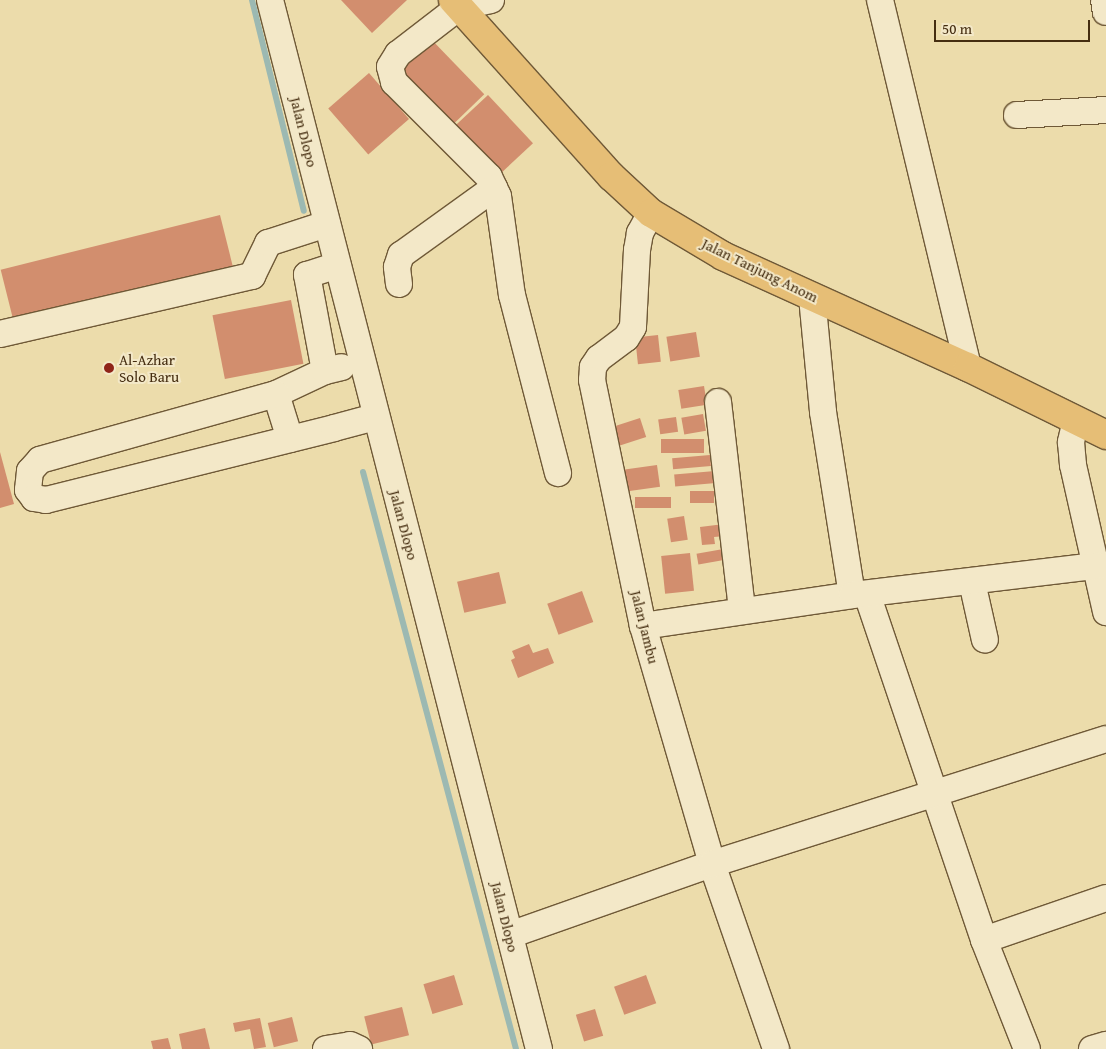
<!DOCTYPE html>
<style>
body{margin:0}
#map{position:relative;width:1106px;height:1049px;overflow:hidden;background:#ecdcab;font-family:"Gentium Book Plus",serif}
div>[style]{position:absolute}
.stream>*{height:6px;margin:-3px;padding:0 3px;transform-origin:3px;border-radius:3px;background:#9cb9b2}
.building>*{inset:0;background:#d28e6e;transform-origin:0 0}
.roads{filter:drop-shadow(1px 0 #6f5937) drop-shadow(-1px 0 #6f5937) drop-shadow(0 1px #6f5937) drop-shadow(0 -1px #6f5937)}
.minor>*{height:26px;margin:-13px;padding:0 13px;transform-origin:13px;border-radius:13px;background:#f3e8c8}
.major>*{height:28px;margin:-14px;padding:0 14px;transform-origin:14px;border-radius:14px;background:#e6be76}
.dots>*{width:14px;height:14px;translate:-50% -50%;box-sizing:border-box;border:2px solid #f3e8c8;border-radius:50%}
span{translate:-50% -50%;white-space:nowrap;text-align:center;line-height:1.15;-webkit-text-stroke:4px #f3e8c8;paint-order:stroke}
.street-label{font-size:15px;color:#452d10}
.poi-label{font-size:15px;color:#452d10}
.left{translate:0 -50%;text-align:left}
.scale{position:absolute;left:934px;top:20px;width:156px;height:22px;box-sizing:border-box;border:2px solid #452d10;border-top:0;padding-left:6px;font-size:15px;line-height:18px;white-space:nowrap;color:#452d10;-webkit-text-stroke:4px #f3e8c8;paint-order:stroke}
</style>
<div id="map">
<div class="stream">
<i style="left:252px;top:0;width:217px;rotate:76.2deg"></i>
<i style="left:363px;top:472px;width:597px;rotate:75.15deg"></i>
</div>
<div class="building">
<i style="clip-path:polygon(341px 0,407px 0,372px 33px)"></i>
<i style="left:428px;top:36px;width:81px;height:45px;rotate:46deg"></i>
<i style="left:369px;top:73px;width:61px;height:54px;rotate:49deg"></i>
<i style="left:488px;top:95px;width:66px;height:45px;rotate:47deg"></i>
<i style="left:220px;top:215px;width:60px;height:226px;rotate:76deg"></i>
<i style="left:291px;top:300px;width:65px;height:80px;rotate:79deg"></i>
<i style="left:696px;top:332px;width:25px;height:30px;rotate:81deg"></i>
<i style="left:658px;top:335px;width:27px;height:23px;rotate:84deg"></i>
<i style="left:704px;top:386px;width:19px;height:26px;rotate:81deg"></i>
<i style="left:703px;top:414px;width:17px;height:22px;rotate:80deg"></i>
<i style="left:676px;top:417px;width:15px;height:18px;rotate:82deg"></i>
<i style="left:640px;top:418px;width:20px;height:30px;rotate:72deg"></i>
<i style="left:704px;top:439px;width:14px;height:43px;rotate:90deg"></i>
<i style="clip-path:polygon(0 452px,14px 504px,0 508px)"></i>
<i style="left:710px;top:455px;width:11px;height:38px;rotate:85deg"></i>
<i style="left:657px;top:465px;width:22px;height:38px;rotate:82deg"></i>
<i style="left:715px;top:471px;width:12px;height:41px;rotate:85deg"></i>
<i style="left:690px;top:491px;width:24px;height:12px"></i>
<i style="left:635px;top:497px;width:36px;height:11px"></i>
<i style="left:684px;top:516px;width:24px;height:17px;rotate:81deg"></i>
<i style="clip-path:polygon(724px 524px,725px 536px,714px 537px,715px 544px,702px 545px,700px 527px)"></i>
<i style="left:729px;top:548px;width:11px;height:33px;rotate:80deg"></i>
<i style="left:690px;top:553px;width:38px;height:29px;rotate:84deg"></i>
<i style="left:499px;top:572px;width:32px;height:43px;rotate:77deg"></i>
<i style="left:582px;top:591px;width:33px;height:37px;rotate:70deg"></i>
<i style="clip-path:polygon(529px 644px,533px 653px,548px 648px,554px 663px,518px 678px,511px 660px,515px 658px,512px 651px)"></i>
<i style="left:454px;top:975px;width:31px;height:32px;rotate:73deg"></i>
<i style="left:646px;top:975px;width:30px;height:34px;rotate:70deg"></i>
<i style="left:402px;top:1007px;width:29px;height:39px;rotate:76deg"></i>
<i style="left:595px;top:1009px;width:28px;height:20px;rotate:73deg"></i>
<i style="left:292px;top:1017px;width:25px;height:25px;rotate:76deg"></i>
<i style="clip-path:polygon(260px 1018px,266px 1047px,254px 1049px,250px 1029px,235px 1032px,233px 1023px)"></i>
<i style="clip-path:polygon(205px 1028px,210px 1049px,182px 1049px,179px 1034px)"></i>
<i style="clip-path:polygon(168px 1038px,171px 1049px,153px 1049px,151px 1041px)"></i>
</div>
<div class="roads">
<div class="minor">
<i style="left:270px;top:0;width:1083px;rotate:75.62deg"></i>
<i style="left:491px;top:0;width:33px;rotate:168deg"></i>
<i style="left:459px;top:7px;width:77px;rotate:142.4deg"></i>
<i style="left:398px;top:54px;width:15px;rotate:122deg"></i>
<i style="left:390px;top:67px;width:16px;rotate:75deg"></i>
<i style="left:394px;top:82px;width:134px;rotate:45deg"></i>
<i style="left:489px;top:177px;width:21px;rotate:65deg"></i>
<i style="left:498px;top:196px;width:100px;rotate:82deg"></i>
<i style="left:512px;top:295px;width:184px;rotate:75.5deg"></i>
<i style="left:880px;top:0;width:377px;rotate:76.5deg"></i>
<i style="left:1104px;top:0;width:12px;rotate:81deg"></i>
<i style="left:1017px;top:115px;width:89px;rotate:-3.2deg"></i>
<i style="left:651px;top:213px;width:23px;rotate:119deg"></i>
<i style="left:640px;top:233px;width:17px;rotate:100deg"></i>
<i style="left:637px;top:250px;width:77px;rotate:93deg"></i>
<i style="left:633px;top:327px;width:13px;rotate:122deg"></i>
<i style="left:626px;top:338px;width:34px;rotate:143deg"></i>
<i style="left:599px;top:358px;width:11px;rotate:124deg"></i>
<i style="left:593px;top:367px;width:13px;rotate:94deg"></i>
<i style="left:592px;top:380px;width:251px;rotate:78.3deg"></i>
<i style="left:643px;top:626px;width:248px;rotate:73.8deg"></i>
<i style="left:712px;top:864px;width:196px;rotate:70.9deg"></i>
<i style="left:399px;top:284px;width:17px;rotate:-97deg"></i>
<i style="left:397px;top:267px;width:13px;rotate:-72deg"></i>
<i style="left:401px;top:255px;width:115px;rotate:-35.8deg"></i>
<i style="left:812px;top:297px;width:116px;rotate:84.5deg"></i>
<i style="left:823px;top:412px;width:185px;rotate:81deg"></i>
<i style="left:0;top:334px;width:259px;rotate:-13deg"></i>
<i style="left:252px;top:276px;width:37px;rotate:-64deg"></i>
<i style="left:268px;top:243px;width:62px;rotate:-17.9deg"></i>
<i style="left:325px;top:371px;width:98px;rotate:-100.6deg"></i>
<i style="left:307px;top:275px;width:32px;rotate:-18deg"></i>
<i style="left:276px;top:394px;width:54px;rotate:-25.1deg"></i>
<i style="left:325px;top:371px;width:17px;rotate:-13deg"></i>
<i style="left:718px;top:402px;width:210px;rotate:83.4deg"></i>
<i style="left:1076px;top:420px;width:23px;rotate:103deg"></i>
<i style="left:1071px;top:442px;width:23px;rotate:85deg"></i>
<i style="left:1073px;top:465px;width:151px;rotate:77.3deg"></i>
<i style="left:290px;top:439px;width:47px;rotate:-107.3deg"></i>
<i style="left:276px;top:394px;width:245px;rotate:164.4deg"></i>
<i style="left:40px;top:460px;width:15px;rotate:132deg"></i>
<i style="left:30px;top:471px;width:19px;rotate:96deg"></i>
<i style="left:28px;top:490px;width:10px;rotate:53deg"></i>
<i style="left:34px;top:498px;width:12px;rotate:9deg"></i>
<i style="left:46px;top:500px;width:297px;rotate:-14deg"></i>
<i style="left:334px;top:428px;width:42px;rotate:-15deg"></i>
<i style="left:972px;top:582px;width:59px;rotate:77.4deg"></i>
<i style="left:867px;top:594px;width:365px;rotate:71.3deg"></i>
<i style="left:984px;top:940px;width:117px;rotate:68.5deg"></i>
<i style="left:643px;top:626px;width:211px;rotate:-8.4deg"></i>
<i style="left:852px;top:595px;width:247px;rotate:-6.8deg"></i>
<i style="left:510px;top:935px;width:214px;rotate:-19.4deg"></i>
<i style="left:712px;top:864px;width:413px;rotate:-17.6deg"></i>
<i style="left:984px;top:940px;width:129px;rotate:-19deg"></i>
<i style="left:326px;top:1049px;width:24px;rotate:-9deg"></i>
<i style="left:350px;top:1045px;width:10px;rotate:24deg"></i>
<i style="left:1092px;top:1049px;width:15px;rotate:-16deg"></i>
</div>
<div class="major">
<i style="left:453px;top:0;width:237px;rotate:48.1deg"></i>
<i style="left:611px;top:176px;width:54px;rotate:42.8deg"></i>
<i style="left:651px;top:213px;width:84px;rotate:30.8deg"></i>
<i style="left:723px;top:256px;width:269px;rotate:24.4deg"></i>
<i style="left:968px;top:367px;width:154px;rotate:26.2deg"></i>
</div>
</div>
<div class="dots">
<i style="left:109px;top:368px;background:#8f2418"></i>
</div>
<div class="street-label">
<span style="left:304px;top:132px;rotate:76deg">Jalan Dlopo</span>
<span style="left:760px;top:270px;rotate:26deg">Jalan Tanjung Anom</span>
<span style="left:404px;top:525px;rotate:75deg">Jalan Dlopo</span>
<span style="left:645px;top:627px;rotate:76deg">Jalan Jambu</span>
<span style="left:505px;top:917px;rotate:76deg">Jalan Dlopo</span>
</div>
<div class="poi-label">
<span class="left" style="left:119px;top:368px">Al-Azhar<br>Solo Baru</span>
</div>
<div class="scale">50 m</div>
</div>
